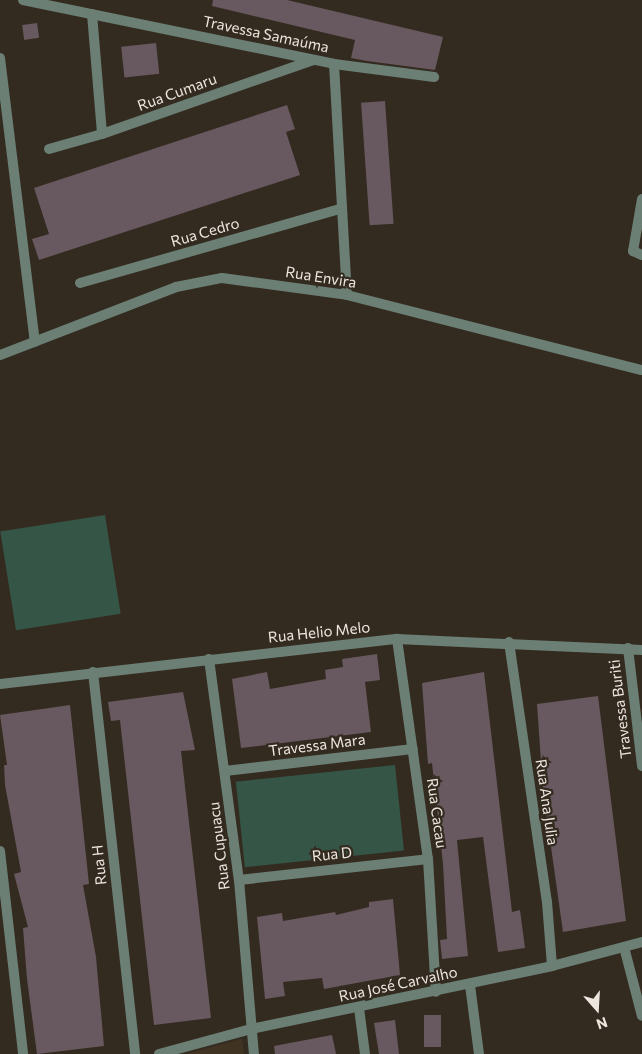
<!DOCTYPE html>
<meta charset="utf-8">
<style>
body{margin:0}
#map{position:relative;width:642px;height:1054px;overflow:hidden;background:#342b20;font-family:Commissioner,sans-serif}
div>[style]{position:absolute}
.built>*{inset:0;background:#403322}
.green>*{inset:0;background:#355546;transform-origin:0 0}
.building>*{inset:0;background:#68585f;transform-origin:0 0}
.minor>*{height:10px;margin:-5px;padding:0 5px;transform-origin:5px;border-radius:5px;background:#6b7f75}
span{translate:-50% -50%;white-space:nowrap;text-align:center;line-height:1.15;-webkit-text-stroke:4.5px #342b20;paint-order:stroke}
.street-label{font-size:15px;color:#ece6df}
.north{position:absolute;left:572px;top:984px;width:50px;height:50px;-webkit-text-stroke:4px #342b20;paint-order:stroke;rotate:161deg;font-size:14px;font-weight:700;line-height:20px;text-align:center;color:#ece6df}
.north::after{content:'';display:block;margin:auto;width:18px;height:22px;background:#ece6df;clip-path:polygon(50% 0,100% 100%,50% 72%,0 100%)}
</style>
<div id="map">
<div class="built">
<i style="clip-path:polygon(242px 1039px,244px 1054px,185px 1054px)"></i>
</div>
<div class="green">
<i style="left:105px;top:515px;width:100px;height:106px;rotate:81deg"></i>
<i style="left:395px;top:765px;width:86px;height:160px;rotate:84deg"></i>
</div>
<div class="building">
<i style="clip-path:polygon(213px 0,287px 0,443px 37px,435px 70px,367px 61px,351px 58px,355px 40px,212px 6px)"></i>
<i style="left:37px;top:23px;width:15px;height:15px;rotate:82deg"></i>
<i style="left:156px;top:43px;width:31px;height:35px;rotate:84deg"></i>
<i style="left:385px;top:101px;width:123px;height:24px;rotate:86deg"></i>
<i style="clip-path:polygon(287px 105px,295px 129px,286px 132px,300px 175px,39px 260px,32px 239px,49px 234px,34px 188px)"></i>
<i style="clip-path:polygon(377px 654px,380px 680px,365px 682px,371px 732px,241px 748px,232px 679px,267px 672px,270px 689px,326px 679px,325px 670px,343px 667px,342px 659px)"></i>
<i style="clip-path:polygon(484px 672px,512px 912px,520px 910px,525px 948px,498px 952px,483px 837px,457px 840px,468px 956px,442px 959px,440px 940px,447px 939px,443px 864px,432px 763px,428px 764px,422px 683px)"></i>
<i style="clip-path:polygon(183px 692px,195px 750px,181px 751px,211px 1018px,154px 1025px,120px 720px,111px 721px,108px 702px)"></i>
<i style="clip-path:polygon(598px 696px,626px 921px,563px 932px,543px 790px,537px 704px)"></i>
<i style="clip-path:polygon(70px 705px,89px 884px,83px 885px,96px 957px,104px 1046px,37px 1054px,27px 979px,23px 928px,28px 927px,14px 874px,21px 872px,5px 785px,4px 765px,7px 765px,0 715px)"></i>
<i style="clip-path:polygon(393px 899px,400px 975px,324px 989px,322px 978px,283px 982px,285px 996px,265px 999px,257px 917px,282px 913px,283px 921px,335px 912px,336px 915px,369px 907px,369px 902px)"></i>
<i style="left:424px;top:1015px;width:17px;height:32px"></i>
<i style="clip-path:polygon(395px 1020px,399px 1054px,379px 1054px,374px 1023px)"></i>
<i style="clip-path:polygon(332px 1035px,336px 1054px,275px 1054px,274px 1046px)"></i>
</div>
<div class="minor">
<i style="left:23px;top:0;width:318px;rotate:11.6deg"></i>
<i style="left:334px;top:64px;width:101px;rotate:7.4deg"></i>
<i style="left:92px;top:14px;width:120px;rotate:85.2deg"></i>
<i style="left:0;top:58px;width:286px;rotate:83deg"></i>
<i style="left:334px;top:64px;width:231px;rotate:86.8deg"></i>
<i style="left:49px;top:149px;width:55px;rotate:-15.8deg"></i>
<i style="left:102px;top:134px;width:224px;rotate:-19.3deg"></i>
<i style="left:642px;top:199px;width:53px;rotate:99.8deg"></i>
<i style="left:633px;top:251px;width:10px;rotate:24deg"></i>
<i style="left:80px;top:283px;width:270px;rotate:-15.9deg"></i>
<i style="left:0;top:355px;width:189px;rotate:-21.1deg"></i>
<i style="left:176px;top:287px;width:47px;rotate:-11.1deg"></i>
<i style="left:222px;top:278px;width:126px;rotate:7.7deg"></i>
<i style="left:347px;top:295px;width:304px;rotate:14.3deg"></i>
<i style="left:397px;top:639px;width:222px;rotate:82deg"></i>
<i style="left:428px;top:859px;width:133px;rotate:86.6deg"></i>
<i style="left:509px;top:642px;width:263px;rotate:81.7deg"></i>
<i style="left:547px;top:902px;width:64px;rotate:85.5deg"></i>
<i style="left:628px;top:648px;width:119px;rotate:83.2deg"></i>
<i style="left:209px;top:659px;width:223px;rotate:82.3deg"></i>
<i style="left:239px;top:880px;width:175px;rotate:85.1deg"></i>
<i style="left:93px;top:672px;width:384px;rotate:83.7deg"></i>
<i style="left:0;top:684px;width:400px;rotate:-6.5deg"></i>
<i style="left:397px;top:639px;width:245px;rotate:2.6deg"></i>
<i style="left:225px;top:771px;width:189px;rotate:-6.7deg"></i>
<i style="left:0;top:851px;width:204px;rotate:83.5deg"></i>
<i style="left:239px;top:880px;width:190px;rotate:-6.3deg"></i>
<i style="left:624px;top:947px;width:71px;rotate:75.4deg"></i>
<i style="left:470px;top:985px;width:70px;rotate:82.6deg"></i>
<i style="left:359px;top:1008px;width:46px;rotate:82.6deg"></i>
<i style="left:159px;top:1054px;width:95px;rotate:-15.2deg"></i>
<i style="left:251px;top:1029px;width:308px;rotate:-11.8deg"></i>
<i style="left:552px;top:966px;width:93px;rotate:-14.9deg"></i>
</div>
<div class="street-label">
<span style="left:266px;top:34px;rotate:12deg">Travessa Samaúma</span>
<span style="left:177px;top:92px;rotate:-20deg">Rua Cumaru</span>
<span style="left:205px;top:232px;rotate:-16deg">Rua Cedro</span>
<span style="left:321px;top:277px;rotate:9deg">Rua Envira</span>
<span style="left:319px;top:632px;rotate:-6deg">Rua Helio Melo</span>
<span style="left:620px;top:709px;rotate:-97deg">Travessa Buriti</span>
<span style="left:317px;top:745px;rotate:-7deg">Travessa Mara</span>
<span style="left:547px;top:802px;rotate:82deg">Rua Ana Julia</span>
<span style="left:437px;top:813px;rotate:82deg">Rua Cacau</span>
<span style="left:219px;top:846px;rotate:-97deg">Rua Cupuacu</span>
<span style="left:332px;top:854px;rotate:-6deg">Rua D</span>
<span style="left:99px;top:865px;rotate:-96deg">Rua H</span>
<span style="left:398px;top:984px;rotate:-12deg">Rua José Carvalho</span>
</div>
<div class="north">N</div>
</div>
